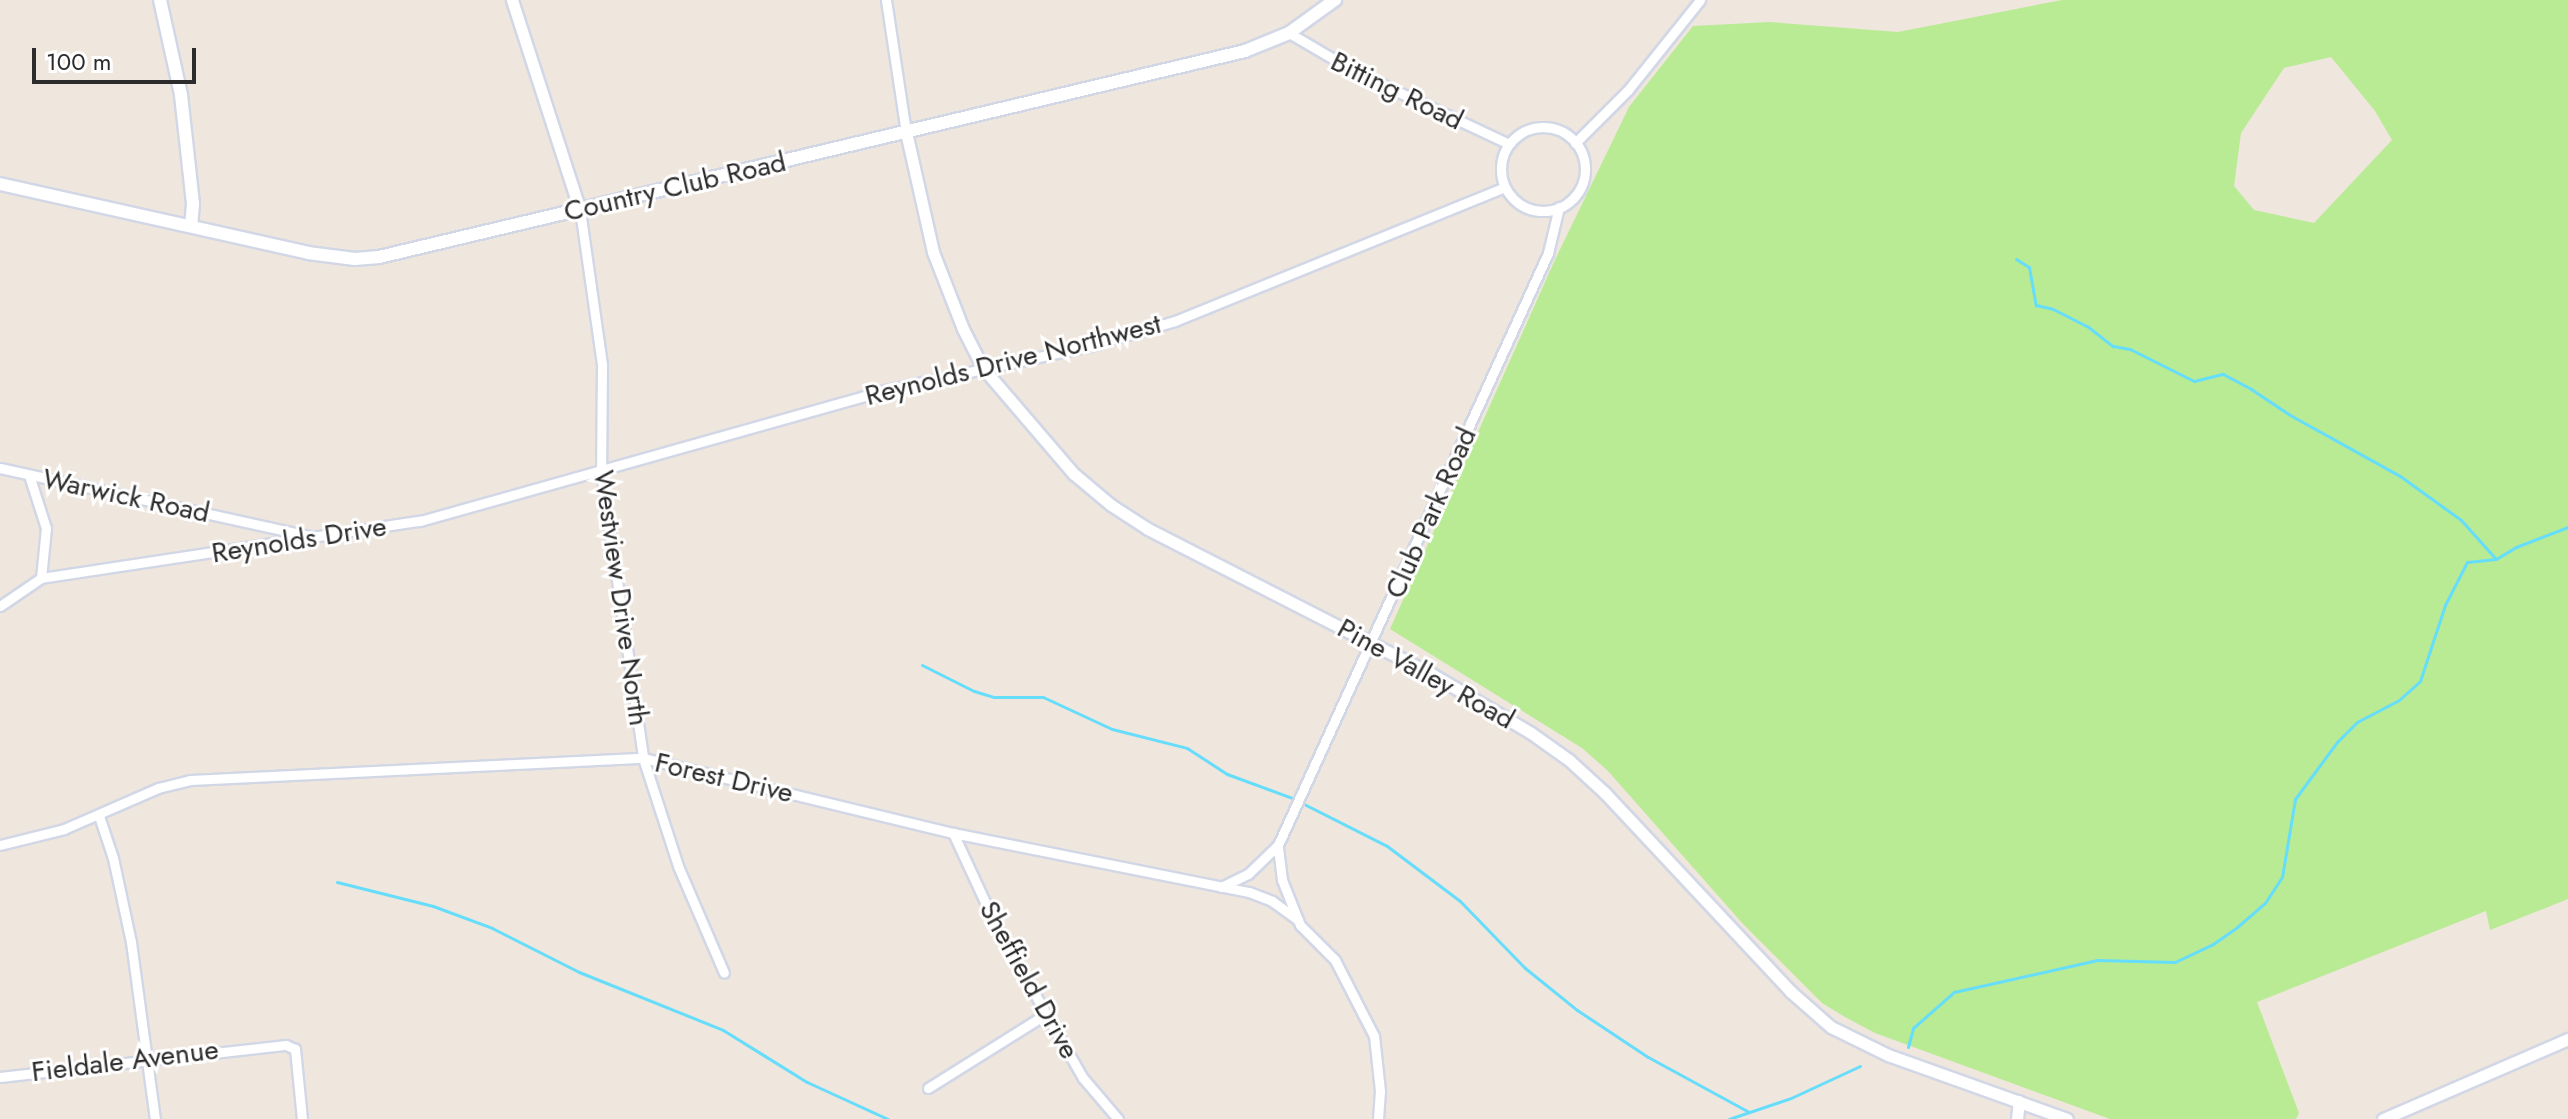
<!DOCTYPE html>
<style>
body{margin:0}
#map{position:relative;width:2568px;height:1119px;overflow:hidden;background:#efe6dd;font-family:Jost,sans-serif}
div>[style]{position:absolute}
.green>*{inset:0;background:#b8eb94}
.stream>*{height:3px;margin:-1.5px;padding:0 1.5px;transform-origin:1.5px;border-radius:1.5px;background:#66ddfb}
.roads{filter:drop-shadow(2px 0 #d2d7e6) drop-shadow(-2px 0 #d2d7e6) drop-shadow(0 2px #d2d7e6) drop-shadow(0 -2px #d2d7e6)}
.minor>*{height:9px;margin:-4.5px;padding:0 4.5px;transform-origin:4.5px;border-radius:4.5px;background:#fff}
.minor>.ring{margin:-4.5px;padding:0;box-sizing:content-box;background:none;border:9px solid #fff;border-radius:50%}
.tertiary>*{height:11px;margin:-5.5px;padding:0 5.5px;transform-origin:5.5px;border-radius:5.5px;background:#fff}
.secondary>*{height:12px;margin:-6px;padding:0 6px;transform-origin:6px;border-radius:6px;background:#fff}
span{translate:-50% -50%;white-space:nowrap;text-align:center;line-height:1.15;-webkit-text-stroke:6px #fff;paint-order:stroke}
.street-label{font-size:28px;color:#2c2c2c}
.scale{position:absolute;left:32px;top:48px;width:164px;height:36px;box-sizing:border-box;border:4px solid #2c2c2c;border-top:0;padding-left:10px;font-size:24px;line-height:28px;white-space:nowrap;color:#2c2c2c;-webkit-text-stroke:6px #fff;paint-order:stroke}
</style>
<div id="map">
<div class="green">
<i style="clip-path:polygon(evenodd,2062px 0,2568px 0,2568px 899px,2490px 930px,2486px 911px,2257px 1002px,2299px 1113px,2296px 1119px,2110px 1119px,1875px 1033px,1845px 1017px,1822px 1003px,1743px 924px,1608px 771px,1582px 748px,1390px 629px,1554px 262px,1629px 107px,1693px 26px,1770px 22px,1898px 32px,2062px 0,2331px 57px,2375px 111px,2392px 140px,2314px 223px,2254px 210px,2234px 186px,2241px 133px,2284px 68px,2331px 57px)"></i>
</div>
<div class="stream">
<i style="left:2016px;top:259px;width:15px;rotate:32deg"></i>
<i style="left:2029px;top:267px;width:39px;rotate:80deg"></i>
<i style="left:2036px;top:305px;width:17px;rotate:13deg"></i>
<i style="left:2053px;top:309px;width:38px;rotate:27deg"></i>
<i style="left:2087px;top:326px;width:33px;rotate:38deg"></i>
<i style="left:2113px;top:346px;width:17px;rotate:10deg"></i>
<i style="left:2130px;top:349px;width:72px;rotate:26.6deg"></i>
<i style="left:2194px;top:381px;width:30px;rotate:-14deg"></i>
<i style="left:2223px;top:374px;width:32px;rotate:28deg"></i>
<i style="left:2251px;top:389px;width:47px;rotate:33.7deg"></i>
<i style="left:2290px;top:415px;width:126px;rotate:29deg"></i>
<i style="left:2400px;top:476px;width:75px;rotate:35.8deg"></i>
<i style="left:2461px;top:520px;width:52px;rotate:48.1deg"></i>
<i style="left:922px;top:665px;width:58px;rotate:26.6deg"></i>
<i style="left:974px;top:691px;width:21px;rotate:17deg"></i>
<i style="left:994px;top:697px;width:49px"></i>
<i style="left:1043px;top:697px;width:76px;rotate:24.9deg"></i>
<i style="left:1112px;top:729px;width:77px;rotate:14.2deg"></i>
<i style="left:1187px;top:748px;width:48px;rotate:33deg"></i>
<i style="left:1227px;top:774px;width:72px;rotate:20.2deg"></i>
<i style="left:1302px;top:803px;width:95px;rotate:26.8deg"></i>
<i style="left:1387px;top:846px;width:91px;rotate:37deg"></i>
<i style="left:1460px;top:901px;width:93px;rotate:45.9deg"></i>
<i style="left:1525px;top:968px;width:67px;rotate:38.9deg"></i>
<i style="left:1577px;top:1010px;width:85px;rotate:33.5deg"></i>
<i style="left:1648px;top:1057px;width:115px;rotate:28.6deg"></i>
<i style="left:337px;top:882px;width:99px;rotate:14deg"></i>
<i style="left:433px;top:906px;width:63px;rotate:20.4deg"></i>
<i style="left:492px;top:928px;width:97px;rotate:26.8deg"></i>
<i style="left:579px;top:972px;width:155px;rotate:21.9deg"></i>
<i style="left:723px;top:1030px;width:99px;rotate:31.8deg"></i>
<i style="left:807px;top:1082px;width:89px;rotate:24.6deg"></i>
<i style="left:1908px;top:1047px;width:20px;rotate:-75deg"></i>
<i style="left:1913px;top:1028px;width:55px;rotate:-41.3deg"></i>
<i style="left:1954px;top:992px;width:147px;rotate:-12.6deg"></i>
<i style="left:2097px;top:960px;width:78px;rotate:1.5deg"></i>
<i style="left:2175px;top:962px;width:42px;rotate:-25.3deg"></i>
<i style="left:2213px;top:944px;width:28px;rotate:-35deg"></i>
<i style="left:2236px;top:928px;width:38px;rotate:-41deg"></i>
<i style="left:2265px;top:903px;width:31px;rotate:-57deg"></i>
<i style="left:2282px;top:877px;width:79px;rotate:-80.5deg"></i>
<i style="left:2295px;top:799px;width:71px;rotate:-53.6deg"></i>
<i style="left:2337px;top:742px;width:28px;rotate:-45deg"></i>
<i style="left:2357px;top:722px;width:47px;rotate:-27.6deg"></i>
<i style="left:2399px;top:700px;width:28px;rotate:-42deg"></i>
<i style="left:2420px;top:681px;width:80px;rotate:-71.8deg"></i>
<i style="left:2445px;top:605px;width:48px;rotate:-62.9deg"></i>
<i style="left:2467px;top:562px;width:29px;rotate:-6deg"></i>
<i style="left:2496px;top:559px;width:23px;rotate:-31deg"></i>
<i style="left:2516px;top:547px;width:56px;rotate:-21deg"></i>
<i style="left:1729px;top:1119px;width:65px;rotate:-18.7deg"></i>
<i style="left:1791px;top:1098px;width:76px;rotate:-24.9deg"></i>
</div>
<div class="roads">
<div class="minor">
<i style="left:886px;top:0;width:134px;rotate:81.4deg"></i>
<i style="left:1289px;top:33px;width:75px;rotate:30.3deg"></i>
<i style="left:1354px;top:71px;width:171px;rotate:25.2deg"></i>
<i class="ring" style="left:1501px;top:127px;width:75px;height:75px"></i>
<i style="left:1575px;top:143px;width:75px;rotate:-45deg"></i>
<i style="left:1628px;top:90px;width:115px;rotate:-51.3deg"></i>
<i style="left:580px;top:210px;width:156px;rotate:81.9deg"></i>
<i style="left:602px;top:364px;width:108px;rotate:90.5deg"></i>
<i style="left:601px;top:472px;width:289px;rotate:81.6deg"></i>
<i style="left:643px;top:758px;width:114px;rotate:72deg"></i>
<i style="left:678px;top:866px;width:116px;rotate:66.7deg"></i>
<i style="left:0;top:468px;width:316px;rotate:12.4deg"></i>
<i style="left:29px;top:475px;width:56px;rotate:72.2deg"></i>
<i style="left:46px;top:528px;width:50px;rotate:95.7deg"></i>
<i style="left:0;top:606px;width:50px;rotate:-34.3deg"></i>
<i style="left:41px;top:578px;width:383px;rotate:-8.6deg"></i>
<i style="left:420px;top:521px;width:479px;rotate:-15.7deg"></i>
<i style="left:881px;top:391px;width:214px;rotate:-12.2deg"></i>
<i style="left:1090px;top:346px;width:89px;rotate:-16.4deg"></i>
<i style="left:1175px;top:321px;width:356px;rotate:-22.1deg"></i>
<i style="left:99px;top:816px;width:44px;rotate:71.6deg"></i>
<i style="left:113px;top:858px;width:86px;rotate:77.9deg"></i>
<i style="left:131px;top:942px;width:179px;rotate:82.3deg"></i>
<i style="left:953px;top:833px;width:105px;rotate:65.1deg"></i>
<i style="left:997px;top:928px;width:173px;rotate:60.2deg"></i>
<i style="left:1083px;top:1078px;width:54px;rotate:49.5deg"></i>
<i style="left:0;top:845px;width:66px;rotate:-14deg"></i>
<i style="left:64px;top:829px;width:103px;rotate:-23.6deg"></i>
<i style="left:158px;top:788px;width:33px;rotate:-14deg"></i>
<i style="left:190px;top:780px;width:454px;rotate:-2.8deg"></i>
<i style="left:643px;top:758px;width:319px;rotate:13.6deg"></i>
<i style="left:953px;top:833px;width:302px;rotate:11.3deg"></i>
<i style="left:1249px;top:892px;width:25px;rotate:21deg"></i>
<i style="left:1272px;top:901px;width:32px;rotate:36deg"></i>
<i style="left:1221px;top:887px;width:30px;rotate:-26deg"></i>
<i style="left:1248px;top:874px;width:42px;rotate:-44deg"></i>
<i style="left:0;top:1077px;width:288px;rotate:-6.4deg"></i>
<i style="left:286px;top:1045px;width:10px;rotate:24deg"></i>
<i style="left:295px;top:1049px;width:70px;rotate:84.3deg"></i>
<i style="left:928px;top:1088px;width:139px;rotate:-32.1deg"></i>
<i style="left:1378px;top:1119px;width:28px;rotate:-86deg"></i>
<i style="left:1380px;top:1091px;width:55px;rotate:-96.2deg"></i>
<i style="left:1374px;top:1036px;width:85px;rotate:-117.2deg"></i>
<i style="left:1335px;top:960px;width:49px;rotate:-135deg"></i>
<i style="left:1300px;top:925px;width:48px;rotate:-111.8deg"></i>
<i style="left:1282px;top:880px;width:35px;rotate:-97deg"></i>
<i style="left:1278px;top:845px;width:651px;rotate:-65.48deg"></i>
<i style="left:1548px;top:253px;width:47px;rotate:-76.6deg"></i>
</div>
<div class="tertiary">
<i style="left:512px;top:0;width:221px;rotate:72.1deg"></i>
<i style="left:906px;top:132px;width:123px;rotate:77.3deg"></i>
<i style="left:933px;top:252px;width:83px;rotate:68.7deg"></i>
<i style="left:963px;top:329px;width:44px;rotate:62.9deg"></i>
<i style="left:983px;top:368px;width:140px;rotate:49.4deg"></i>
<i style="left:1074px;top:474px;width:48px;rotate:40deg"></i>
<i style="left:1111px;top:505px;width:44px;rotate:33deg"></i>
<i style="left:1148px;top:529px;width:317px;rotate:27.1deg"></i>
<i style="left:1430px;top:673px;width:117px;rotate:30.7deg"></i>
<i style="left:1531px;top:733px;width:47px;rotate:35.4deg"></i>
<i style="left:1569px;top:760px;width:49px;rotate:42.5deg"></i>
<i style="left:1605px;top:793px;width:271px;rotate:46.9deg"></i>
<i style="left:1790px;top:991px;width:55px;rotate:41.3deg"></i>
<i style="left:1831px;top:1027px;width:64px;rotate:26.2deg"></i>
<i style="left:1888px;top:1055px;width:190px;rotate:19.7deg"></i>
<i style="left:2017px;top:1119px;width:18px;rotate:-84deg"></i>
<i style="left:2383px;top:1119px;width:202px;rotate:-23.4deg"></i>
</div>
<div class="secondary">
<i style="left:160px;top:0;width:97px;rotate:77.5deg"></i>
<i style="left:181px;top:95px;width:110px;rotate:83.7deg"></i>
<i style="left:193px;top:204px;width:22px;rotate:95deg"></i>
<i style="left:0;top:184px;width:316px;rotate:12.6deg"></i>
<i style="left:308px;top:253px;width:47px;rotate:7.3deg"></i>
<i style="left:355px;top:259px;width:24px;rotate:-5deg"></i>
<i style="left:379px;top:257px;width:890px;rotate:-13.38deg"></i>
<i style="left:1245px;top:51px;width:48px;rotate:-22.2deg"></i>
<i style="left:1289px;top:33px;width:57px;rotate:-35.7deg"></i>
</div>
</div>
<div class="street-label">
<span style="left:1397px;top:91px;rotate:26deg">Bitting Road</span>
<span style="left:675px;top:187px;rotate:-13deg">Country Club Road</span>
<span style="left:1013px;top:360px;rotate:-14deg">Reynolds Drive Northwest</span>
<span style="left:126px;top:496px;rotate:12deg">Warwick Road</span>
<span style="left:1431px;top:513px;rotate:-66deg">Club Park Road</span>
<span style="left:299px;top:540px;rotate:-9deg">Reynolds Drive</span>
<span style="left:621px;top:598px;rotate:82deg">Westview Drive North</span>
<span style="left:1426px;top:674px;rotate:29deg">Pine Valley Road</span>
<span style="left:724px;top:778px;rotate:13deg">Forest Drive</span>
<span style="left:1029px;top:980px;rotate:61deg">Sheffield Drive</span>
<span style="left:125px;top:1061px;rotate:-7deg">Fieldale Avenue</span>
</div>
<div class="scale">100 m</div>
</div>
